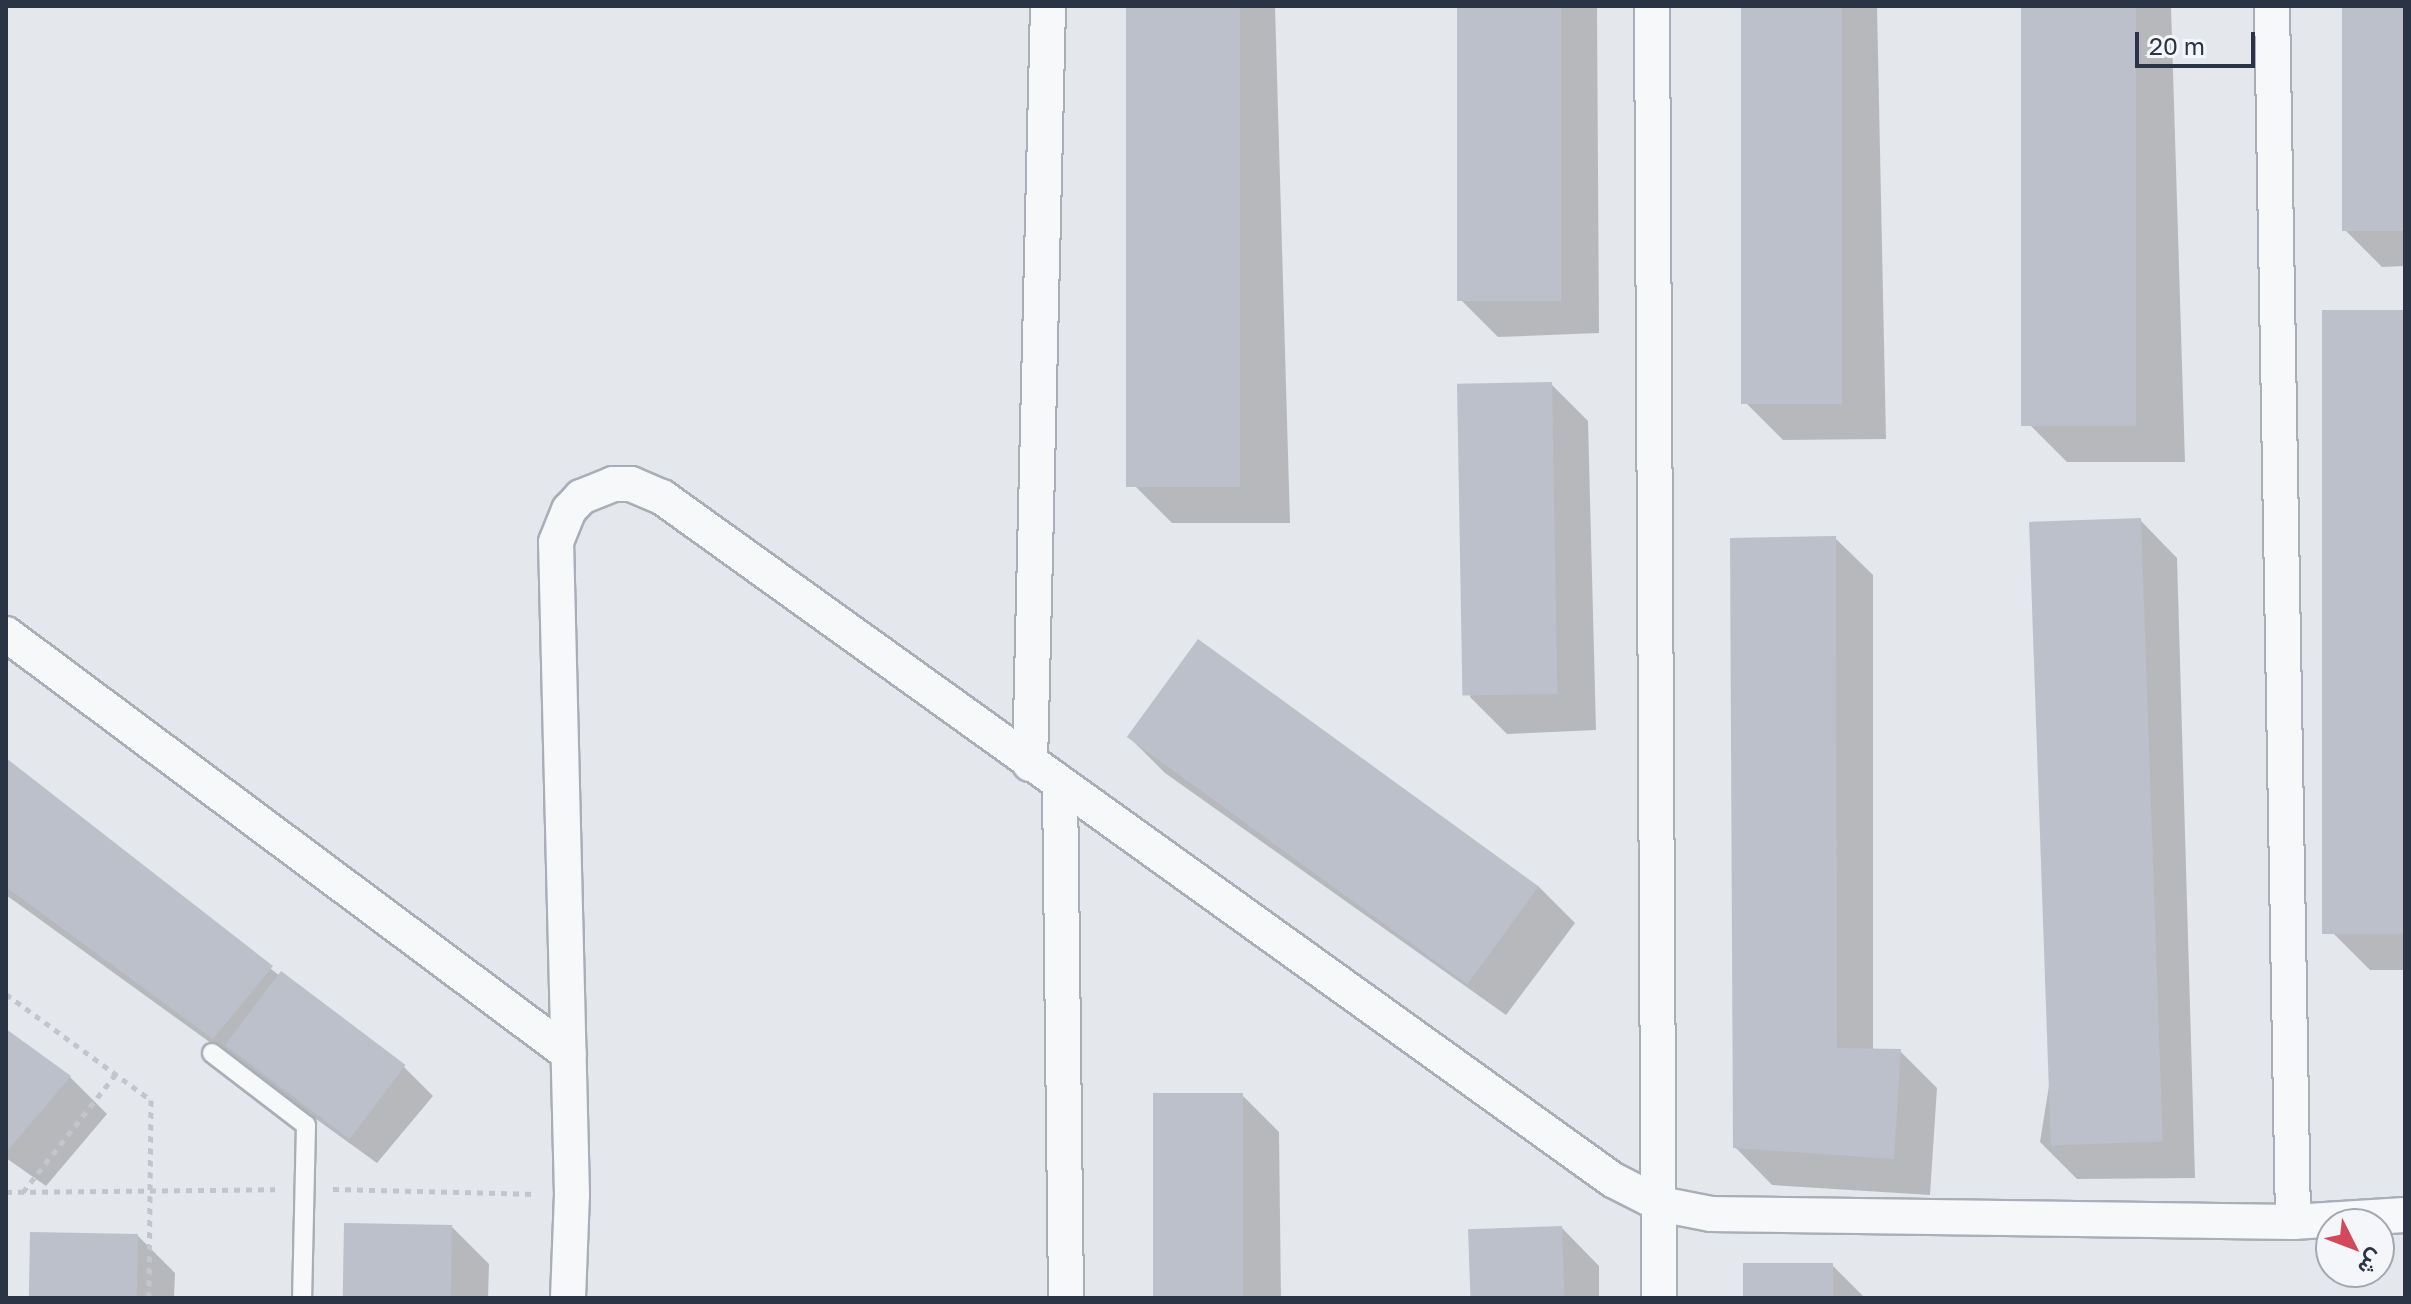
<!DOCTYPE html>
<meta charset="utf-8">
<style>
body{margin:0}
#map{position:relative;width:2411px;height:1304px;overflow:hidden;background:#e4e7ec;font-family:"Golos Text",Vazirmatn,sans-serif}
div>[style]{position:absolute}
.shadow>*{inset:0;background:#0003}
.building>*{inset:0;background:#bbc0ca;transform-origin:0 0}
.path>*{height:5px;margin-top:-2.5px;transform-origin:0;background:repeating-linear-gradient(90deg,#c2c5cb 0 6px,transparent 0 12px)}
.roads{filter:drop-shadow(2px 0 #a9aeb7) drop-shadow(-2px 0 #a9aeb7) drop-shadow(0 2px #a9aeb7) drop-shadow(0 -2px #a9aeb7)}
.lane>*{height:18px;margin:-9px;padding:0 9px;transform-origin:9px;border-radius:9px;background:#f7f8fa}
.street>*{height:34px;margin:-17px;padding:0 17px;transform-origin:17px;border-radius:17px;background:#f7f8fa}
span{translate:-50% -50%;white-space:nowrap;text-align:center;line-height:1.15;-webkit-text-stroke:8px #f4f6f9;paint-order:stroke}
.frame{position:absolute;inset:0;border:8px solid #2b3445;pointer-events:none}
.north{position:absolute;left:2315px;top:1208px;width:80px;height:80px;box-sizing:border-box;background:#f4f6f9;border:2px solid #a4a8b1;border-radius:50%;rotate:132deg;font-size:22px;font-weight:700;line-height:32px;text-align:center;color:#2b3445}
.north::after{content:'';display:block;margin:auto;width:28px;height:36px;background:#d1495b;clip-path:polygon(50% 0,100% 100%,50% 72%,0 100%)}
.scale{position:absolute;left:2135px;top:32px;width:120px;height:36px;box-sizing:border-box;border:4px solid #2b3445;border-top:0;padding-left:10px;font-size:24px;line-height:28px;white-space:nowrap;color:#2b3445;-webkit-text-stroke:6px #f4f6f9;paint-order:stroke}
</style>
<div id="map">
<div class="shadow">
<i style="clip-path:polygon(1128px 6px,1275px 6px,1290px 523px,1172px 523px,1135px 486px)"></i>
<i style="clip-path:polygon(1459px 6px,1597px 6px,1599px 333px,1498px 337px,1461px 300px)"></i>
<i style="clip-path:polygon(1743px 6px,1877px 6px,1886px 439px,1783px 440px,1746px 403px)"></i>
<i style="clip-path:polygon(2023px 6px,2171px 6px,2185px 462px,2067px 462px,2030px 425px)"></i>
<i style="clip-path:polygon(2344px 6px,2405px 6px,2405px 266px,2382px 267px,2345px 230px)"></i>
<i style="clip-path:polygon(2405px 312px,2405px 970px,2370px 970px,2333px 933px)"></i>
<i style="clip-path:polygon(1551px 384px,1588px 421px,1596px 730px,1507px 734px,1470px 697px)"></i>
<i style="clip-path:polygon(2140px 520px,2177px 558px,2195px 1178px,2077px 1179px,2040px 1142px)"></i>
<i style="clip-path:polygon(1835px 538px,1873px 575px,1873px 1050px,1900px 1051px,1937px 1088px,1930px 1195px,1772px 1185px,1735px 1147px)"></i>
<i style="clip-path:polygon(1128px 736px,1538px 886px,1575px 923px,1506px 1015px,1165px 773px)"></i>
<i style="clip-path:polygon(6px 761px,280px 976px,404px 1067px,433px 1096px,377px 1163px,6px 895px)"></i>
<i style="clip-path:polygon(6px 1032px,70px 1077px,107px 1114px,46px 1186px,6px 1158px)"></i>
<i style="clip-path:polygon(1242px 1095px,1279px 1132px,1281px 1298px,1156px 1298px)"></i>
<i style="clip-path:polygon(452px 1227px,489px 1264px,488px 1298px,344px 1298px)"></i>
<i style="clip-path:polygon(1562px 1228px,1599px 1266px,1599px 1298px,1472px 1298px)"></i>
<i style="clip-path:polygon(138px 1236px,175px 1273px,174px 1298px,31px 1298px)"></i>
<i style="clip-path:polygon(1832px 1265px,1865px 1298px,1745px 1298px)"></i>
</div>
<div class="building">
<i style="left:1126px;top:6px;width:114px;height:481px"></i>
<i style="left:1457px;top:6px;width:104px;height:295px"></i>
<i style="left:1741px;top:6px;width:101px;height:398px"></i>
<i style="left:2021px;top:6px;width:115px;height:420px"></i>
<i style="left:2342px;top:6px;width:63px;height:225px"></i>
<i style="left:2322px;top:310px;width:83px;height:624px"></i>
<i style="left:1552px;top:382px;width:312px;height:95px;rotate:89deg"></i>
<i style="left:2141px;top:518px;width:624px;height:112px;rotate:88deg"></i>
<i style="clip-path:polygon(1836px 536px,1837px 1048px,1901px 1049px,1894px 1159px,1733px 1148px,1730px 538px)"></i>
<i style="left:1198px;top:639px;width:421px;height:121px;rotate:36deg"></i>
<i style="clip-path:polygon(6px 758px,273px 966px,213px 1039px,6px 887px)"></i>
<i style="left:281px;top:971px;width:156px;height:93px;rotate:37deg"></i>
<i style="clip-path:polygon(6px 1029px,71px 1076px,8px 1150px,6px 1148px)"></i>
<i style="left:1153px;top:1093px;width:90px;height:205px"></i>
<i style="left:452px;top:1225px;width:73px;height:108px;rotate:91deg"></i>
<i style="left:1562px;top:1226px;width:72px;height:94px;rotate:88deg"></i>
<i style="left:138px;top:1234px;width:64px;height:108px;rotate:91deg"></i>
<i style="left:1743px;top:1263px;width:90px;height:35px"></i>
</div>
<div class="path">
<i style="left:6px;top:994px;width:180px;rotate:36.2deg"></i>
<i style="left:151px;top:1100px;width:198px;rotate:90.6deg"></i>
<i style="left:333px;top:1189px;width:202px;rotate:1.4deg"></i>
<i style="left:6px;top:1192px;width:269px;rotate:-0.6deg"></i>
<i style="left:23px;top:1192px;width:150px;rotate:-51.8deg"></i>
</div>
<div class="roads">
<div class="lane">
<i style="left:212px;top:1053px;width:118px;rotate:37.5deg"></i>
<i style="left:306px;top:1125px;width:173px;rotate:91.3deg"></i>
</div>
<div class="street">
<i style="left:1652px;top:6px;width:1292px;rotate:89.69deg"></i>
<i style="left:2272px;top:6px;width:1216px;rotate:89.01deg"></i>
<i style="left:6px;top:634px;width:702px;rotate:36.72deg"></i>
<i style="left:1030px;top:764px;width:758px;rotate:-88.64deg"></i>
<i style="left:1060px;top:784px;width:514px;rotate:89.33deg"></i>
<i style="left:568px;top:1298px;width:103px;rotate:-87.8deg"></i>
<i style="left:572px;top:1195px;width:653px;rotate:-91.4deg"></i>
<i style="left:556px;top:542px;width:35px;rotate:-68deg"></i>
<i style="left:569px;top:510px;width:18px;rotate:-47deg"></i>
<i style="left:581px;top:497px;width:35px;rotate:-22deg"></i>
<i style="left:613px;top:484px;width:18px"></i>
<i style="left:631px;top:484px;width:34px;rotate:23deg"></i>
<i style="left:662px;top:497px;width:1171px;rotate:35.69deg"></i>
<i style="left:1613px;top:1180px;width:53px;rotate:27.1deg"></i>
<i style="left:1660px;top:1204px;width:52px;rotate:11.1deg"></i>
<i style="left:1711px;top:1214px;width:582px;rotate:0.79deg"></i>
<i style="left:2293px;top:1222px;width:112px;rotate:-3.6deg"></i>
</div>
</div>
<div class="frame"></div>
<div class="north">ش</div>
<div class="scale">20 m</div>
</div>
